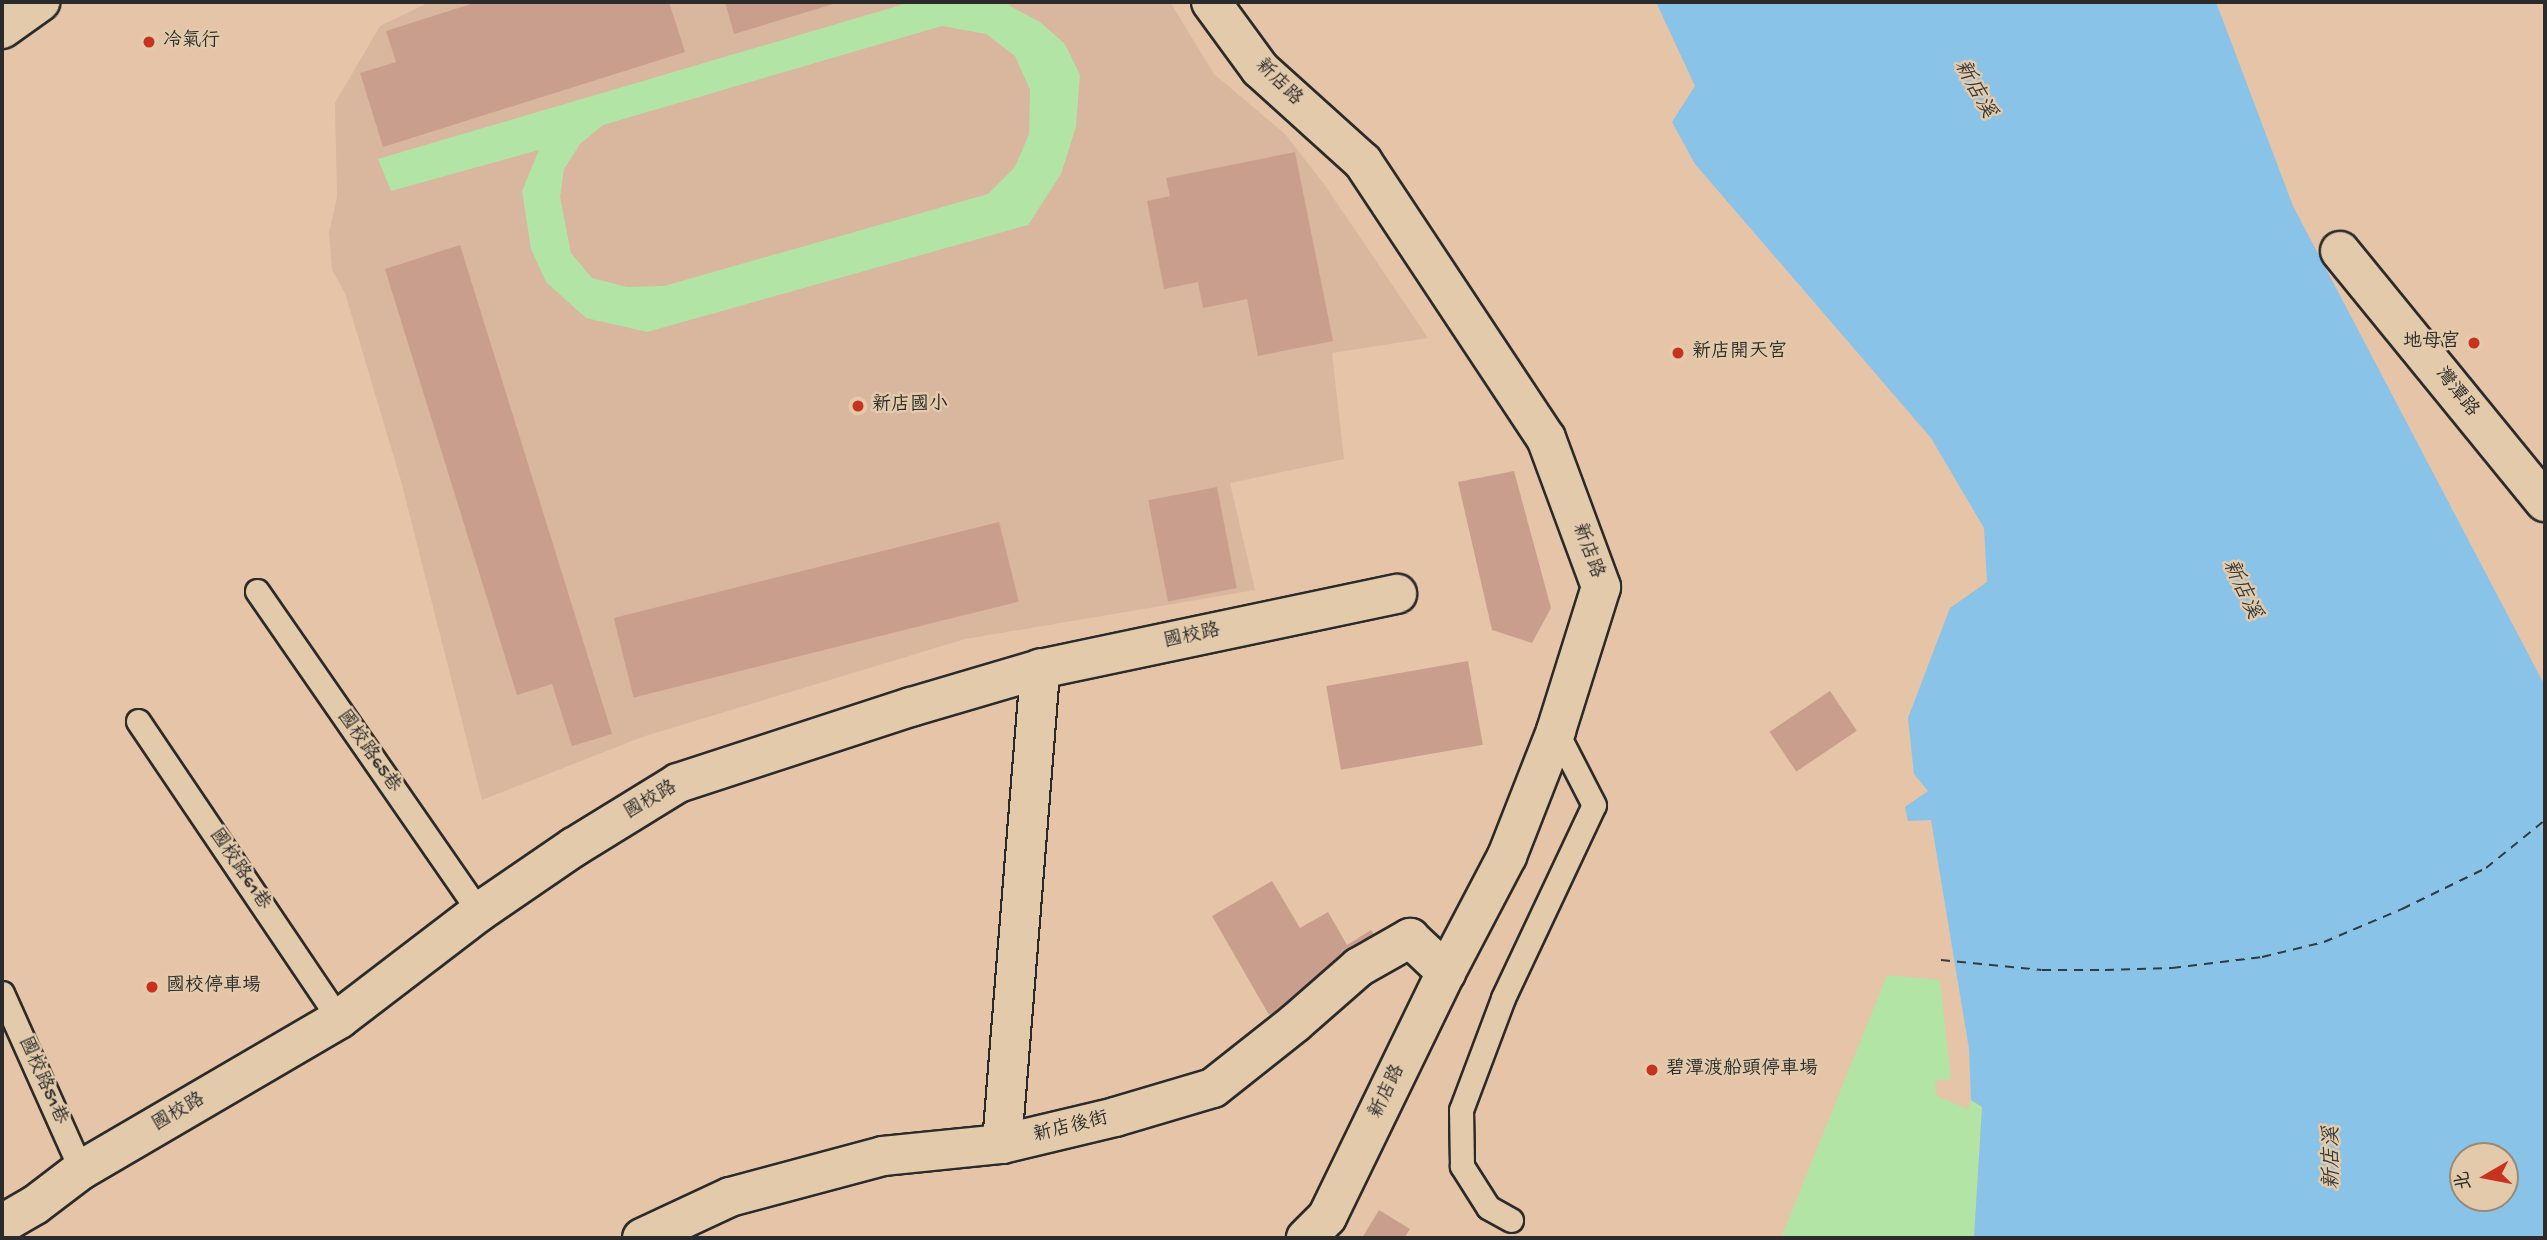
<!DOCTYPE html>
<meta charset="utf-8">
<style>
body{margin:0}
#map{position:relative;width:2547px;height:1240px;overflow:hidden;background:#e5c4a8;font-family:"Gochi Hand","LXGW WenKai TC",sans-serif}
div>[style]{position:absolute}
.built>*{inset:0;background:#d9b69e}
.green>*{inset:0;background:#b1e4a5}
.water>*{inset:0;background:#89c3e8}
.ferry>*{height:2px;margin-top:-1px;transform-origin:0;background:repeating-linear-gradient(90deg,#343a3e 0 9px,transparent 0 16px)}
.building>*{inset:0;background:#ca9e8d;transform-origin:0 0}
.roads{filter:drop-shadow(2px 0 #2b2b2b) drop-shadow(-2px 0 #2b2b2b) drop-shadow(0 2px #2b2b2b) drop-shadow(0 -2px #2b2b2b)}
.lane>*{height:23px;margin:-11.5px;padding:0 11.5px;transform-origin:11.5px;border-radius:11.5px;background:#e2caab}
.street>*{height:38px;margin:-19px;padding:0 19px;transform-origin:19px;border-radius:19px;background:#e2caab}
.primary>*{height:38px;margin:-19px;padding:0 19px;transform-origin:19px;border-radius:19px;background:#e2caab}
.dots>*{width:19px;height:19px;translate:-50% -50%;box-sizing:border-box;border:4px solid #e2caab;border-radius:50%}
span{translate:-50% -50%;white-space:nowrap;text-align:center;line-height:1.15;-webkit-text-stroke:5px #e2caab;paint-order:stroke}
.poi-label{font-size:19px;color:#2b2b2b}
.left{translate:0 -50%;text-align:left}
.right{translate:-100% -50%;text-align:right}
.street-label{font-size:19px;color:#2b2b2b}
.water-label{font-size:21px;color:#343a3e;font-style:italic}
.frame{position:absolute;inset:0;border:4px solid #2b2b2b;pointer-events:none}
.north{position:absolute;left:2449px;top:1142px;width:70px;height:70px;box-sizing:border-box;background:#e2caab;border:2px solid #998a78;border-radius:50%;rotate:260deg;font-size:19px;font-weight:700;line-height:28px;text-align:center;color:#2b2b2b}
.north::after{content:'';display:block;margin:auto;width:24px;height:32px;background:#c8321e;clip-path:polygon(50% 0,100% 100%,50% 72%,0 100%)}
</style>
<div id="map">
<div class="built">
<i style="clip-path:polygon(430px 2px,1170px 2px,1214px 74px,1285px 134px,1324px 184px,1428px 338px,1332px 353px,1344px 459px,1230px 483px,1255px 590px,965px 639px,642px 737px,482px 800px,401px 481px,345px 293px,332px 270px,329px 233px,337px 197px,335px 103px,380px 26px)"></i>
</div>
<div class="green">
<i style="clip-path:polygon(evenodd,911px 2px,1019px 2px,1008px 5px,1040px 22px,1065px 44px,1080px 75px,1076px 127px,1061px 174px,1028px 225px,647px 332px,586px 318px,546px 282px,531px 249px,522px 191px,539px 150px,391px 191px,378px 159px,911px 2px,942px 26px,986px 34px,1015px 56px,1030px 90px,1029px 134px,1015px 167px,988px 194px,664px 286px,627px 287px,592px 278px,571px 253px,560px 197px,564px 169px,580px 144px,603px 125px,942px 26px)"></i>
<i style="clip-path:polygon(1887px 975px,1940px 980px,1951px 1079px,1935px 1081px,1937px 1096px,1968px 1109px,1971px 1100px,1982px 1107px,1974px 1238px,1781px 1238px)"></i>
</div>
<div class="water">
<i style="clip-path:polygon(evenodd,1656px 2px,2216px 2px,2293px 206px,2545px 686px,2545px 1238px,1974px 1238px,1982px 1107px,1971px 1100px,1969px 1049px,1931px 820px,1908px 821px,1905px 807px,1928px 791px,1914px 774px,1908px 718px,1950px 608px,1987px 582px,1984px 528px,1931px 438px,1695px 164px,1672px 122px,1695px 86px,1656px 2px,2463px 1156px,2505px 1156px,2505px 1198px,2463px 1198px,2463px 1156px)"></i>
</div>
<div class="ferry">
<i style="left:1941px;top:960px;width:101px;rotate:5.7deg"></i>
<i style="left:2042px;top:970px;width:63px"></i>
<i style="left:2105px;top:970px;width:67px;rotate:-1.7deg"></i>
<i style="left:2172px;top:968px;width:91px;rotate:-7deg"></i>
<i style="left:2262px;top:957px;width:64px;rotate:-13.6deg"></i>
<i style="left:2324px;top:942px;width:85px;rotate:-22.9deg"></i>
<i style="left:2402px;top:909px;width:93px;rotate:-26deg"></i>
<i style="left:2486px;top:868px;width:76px;rotate:-39.1deg"></i>
</div>
<div class="building">
<i style="clip-path:polygon(477px 2px,669px 2px,685px 52px,383px 147px,360px 73px,396px 62px,386px 31px)"></i>
<i style="clip-path:polygon(725px 2px,840px 2px,734px 34px)"></i>
<i style="clip-path:polygon(1295px 152px,1333px 341px,1258px 356px,1247px 299px,1203px 308px,1198px 282px,1164px 289px,1147px 201px,1170px 196px,1166px 178px)"></i>
<i style="clip-path:polygon(460px 245px,612px 734px,572px 746px,552px 684px,517px 695px,385px 269px)"></i>
<i style="clip-path:polygon(1514px 471px,1551px 608px,1532px 643px,1492px 630px,1458px 482px)"></i>
<i style="left:1217px;top:487px;width:103px;height:70px;rotate:79deg"></i>
<i style="left:999px;top:522px;width:82px;height:397px;rotate:76deg"></i>
<i style="left:1468px;top:661px;width:85px;height:144px;rotate:80deg"></i>
<i style="left:1830px;top:691px;width:48px;height:73px;rotate:56deg"></i>
<i style="clip-path:polygon(1272px 881px,1300px 928px,1328px 912px,1347px 945px,1371px 930px,1385px 951px,1269px 1015px,1212px 916px)"></i>
<i style="clip-path:polygon(1379px 1210px,1410px 1229px,1404px 1238px,1362px 1238px)"></i>
</div>
<div class="roads">
<div class="lane">
<i style="left:257px;top:591px;width:390px;rotate:55.3deg"></i>
<i style="left:138px;top:721px;width:359px;rotate:56deg"></i>
<i style="left:2px;top:993px;width:194px;rotate:65.9deg"></i>
<i style="left:1511px;top:1220px;width:26px;rotate:-151deg"></i>
<i style="left:1488px;top:1207px;width:49px;rotate:-122.4deg"></i>
<i style="left:1462px;top:1166px;width:56px;rotate:-91deg"></i>
<i style="left:1461px;top:1110px;width:120px;rotate:-69.4deg"></i>
<i style="left:1503px;top:998px;width:213px;rotate:-64.8deg"></i>
<i style="left:1594px;top:805px;width:83px;rotate:-117.2deg"></i>
</div>
<div class="street">
<i style="left:1211px;top:2px;width:83px;rotate:53.8deg"></i>
<i style="left:1260px;top:69px;width:139px;rotate:42.1deg"></i>
<i style="left:1363px;top:162px;width:331px;rotate:56.5deg"></i>
<i style="left:1546px;top:438px;width:159px;rotate:69.7deg"></i>
<i style="left:1601px;top:587px;width:151px;rotate:107.4deg"></i>
<i style="left:1556px;top:731px;width:134px;rotate:111.4deg"></i>
<i style="left:1507px;top:856px;width:131px;rotate:117.7deg"></i>
<i style="left:1446px;top:972px;width:272px;rotate:115.9deg"></i>
<i style="left:1327px;top:1217px;width:30px;rotate:135deg"></i>
<i style="left:2340px;top:251px;width:324px;rotate:50.8deg"></i>
<i style="left:1002px;top:1144px;width:477px;rotate:-85.4deg"></i>
<i style="left:2px;top:1224px;width:38px;rotate:-30deg"></i>
<i style="left:35px;top:1205px;width:58px;rotate:-37.3deg"></i>
<i style="left:81px;top:1170px;width:299px;rotate:-30.3deg"></i>
<i style="left:339px;top:1019px;width:176px;rotate:-37.4deg"></i>
<i style="left:479px;top:912px;width:115px;rotate:-34.4deg"></i>
<i style="left:574px;top:847px;width:122px;rotate:-31.6deg"></i>
<i style="left:678px;top:783px;width:245px;rotate:-18.1deg"></i>
<i style="left:911px;top:707px;width:134px;rotate:-16.4deg"></i>
<i style="left:1040px;top:669px;width:365px;rotate:-11.9deg"></i>
<i style="left:642px;top:1238px;width:97px;rotate:-25deg"></i>
<i style="left:730px;top:1197px;width:158px;rotate:-15deg"></i>
<i style="left:883px;top:1156px;width:120px;rotate:-5.8deg"></i>
<i style="left:1002px;top:1144px;width:116px;rotate:-13.4deg"></i>
<i style="left:1115px;top:1117px;width:102px;rotate:-16.5deg"></i>
<i style="left:1213px;top:1088px;width:105px;rotate:-38.4deg"></i>
<i style="left:1295px;top:1023px;width:85px;rotate:-41.2deg"></i>
<i style="left:1359px;top:967px;width:59px;rotate:-29.6deg"></i>
<i style="left:1410px;top:938px;width:50px;rotate:43.4deg"></i>
</div>
<div class="primary">
<i style="left:2px;top:29px;width:47px;rotate:-35.4deg"></i>
</div>
</div>
<div class="dots">
<i style="left:149px;top:42px;background:#c8321e"></i>
<i style="left:2474px;top:343px;background:#c8321e"></i>
<i style="left:1678px;top:353px;background:#c8321e"></i>
<i style="left:858px;top:406px;background:#c8321e"></i>
<i style="left:152px;top:987px;background:#c8321e"></i>
<i style="left:1652px;top:1070px;background:#c8321e"></i>
</div>
<div class="poi-label">
<span class="left" style="left:163px;top:42px">冷氣行</span>
<span class="right" style="left:2460px;top:343px">地母宮</span>
<span class="left" style="left:1692px;top:353px">新店開天宮</span>
<span class="left" style="left:872px;top:406px">新店國小</span>
<span class="left" style="left:166px;top:987px">國校停車場</span>
<span class="left" style="left:1666px;top:1070px">碧潭渡船頭停車場</span>
</div>
<div class="street-label">
<span style="left:1278px;top:83px;rotate:45deg">新店路</span>
<span style="left:2456px;top:393px;rotate:51deg">灣潭路</span>
<span style="left:1587px;top:551px;rotate:70deg">新店路</span>
<span style="left:1192px;top:637px;rotate:-12deg">國校路</span>
<span style="left:368px;top:752px;rotate:55deg">國校路65巷</span>
<span style="left:651px;top:801px;rotate:-30deg">國校路</span>
<span style="left:239px;top:870px;rotate:56deg">國校路61巷</span>
<span style="left:42px;top:1081px;rotate:66deg">國校路51巷</span>
<span style="left:1388px;top:1092px;rotate:-64deg">新店路</span>
<span style="left:179px;top:1113px;rotate:-30deg">國校路</span>
<span style="left:1071px;top:1128px;rotate:-14deg">新店後街</span>
</div>
<div class="water-label">
<span style="left:1973px;top:90px;rotate:61deg">新店溪</span>
<span style="left:2240px;top:590px;rotate:65deg">新店溪</span>
<span style="left:2334px;top:1158px;rotate:-90deg">新店溪</span>
</div>
<div class="frame"></div>
<div class="north">北</div>
</div>
